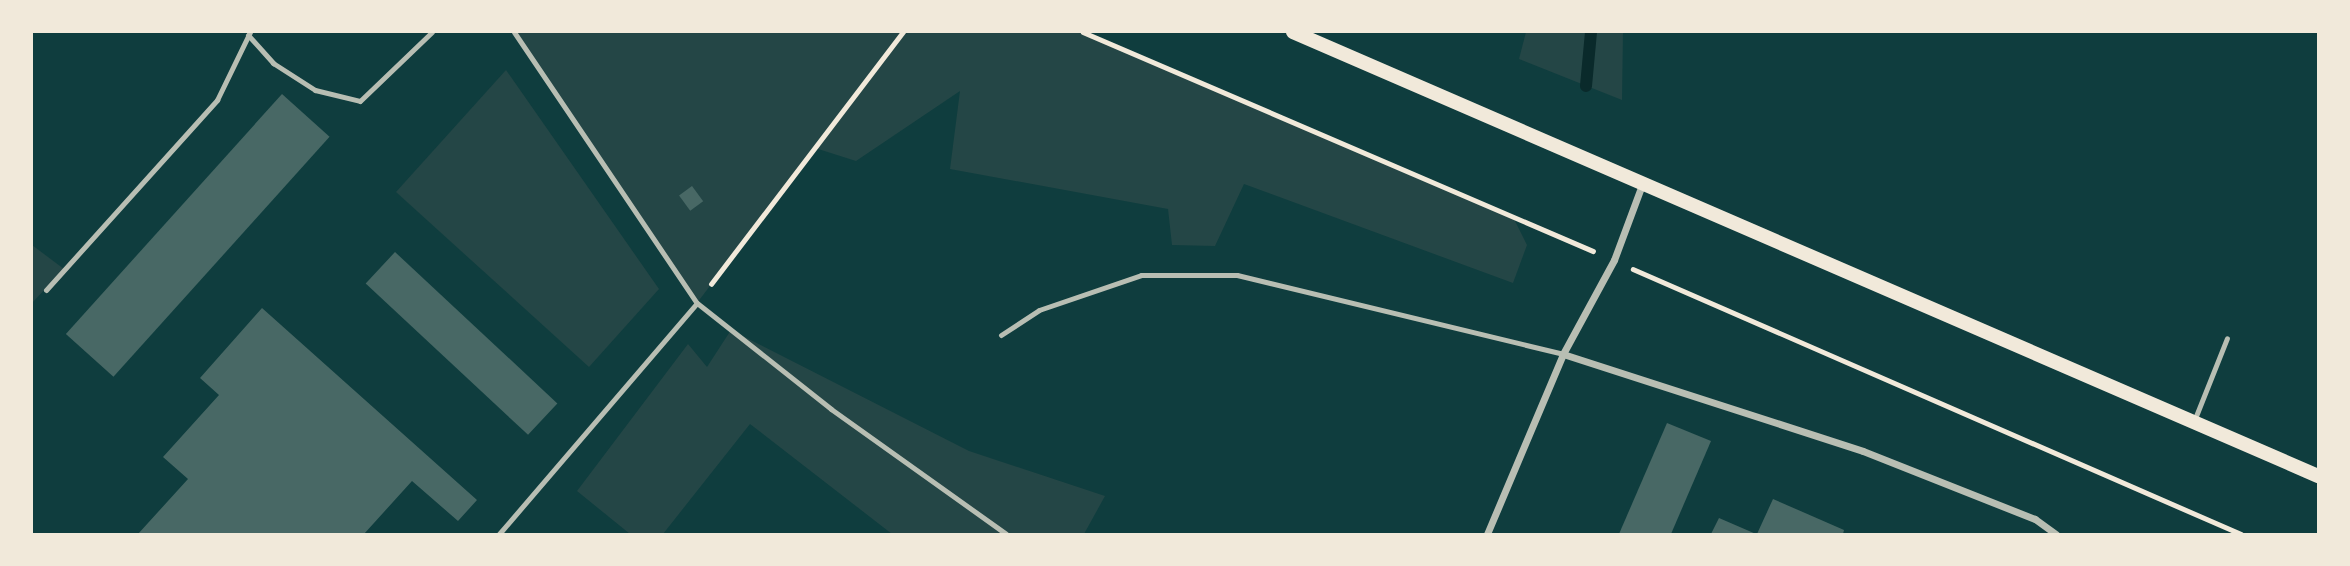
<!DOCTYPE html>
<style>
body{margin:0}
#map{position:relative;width:2350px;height:566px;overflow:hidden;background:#0f3d3e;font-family:Karla,sans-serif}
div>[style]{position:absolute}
.green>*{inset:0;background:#244646}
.stream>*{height:12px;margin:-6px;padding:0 6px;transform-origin:6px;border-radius:6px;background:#0a2a2b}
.building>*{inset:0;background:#486865;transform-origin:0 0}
.path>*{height:4.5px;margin:-2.25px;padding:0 2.25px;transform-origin:2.25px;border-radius:2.25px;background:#f1e9da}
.service>*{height:5px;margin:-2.5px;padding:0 2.5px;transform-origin:2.5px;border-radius:2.5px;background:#b8beb3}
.minor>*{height:7px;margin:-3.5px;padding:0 3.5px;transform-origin:3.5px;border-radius:3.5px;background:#b8beb3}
.secondary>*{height:14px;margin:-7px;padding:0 7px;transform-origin:7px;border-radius:7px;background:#f1e9da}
span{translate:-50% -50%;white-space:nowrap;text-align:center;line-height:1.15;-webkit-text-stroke:5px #f1e9da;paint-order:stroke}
.frame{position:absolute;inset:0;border:33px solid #f1e9da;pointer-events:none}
</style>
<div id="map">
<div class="green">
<i style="clip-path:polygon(514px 32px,1083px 32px,1513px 217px,1527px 245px,1513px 283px,1244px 184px,1215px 246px,1172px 245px,1168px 209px,950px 169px,960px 91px,856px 161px,815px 148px,697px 303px)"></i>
<i style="clip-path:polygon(1526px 32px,1623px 32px,1622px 100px,1519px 59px)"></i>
<i style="clip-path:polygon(506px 70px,659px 289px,589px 367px,396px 192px)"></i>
<i style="clip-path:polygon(32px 245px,64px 269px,32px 303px)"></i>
<i style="clip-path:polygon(731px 330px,969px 451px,1105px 496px,1084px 534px,892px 534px,750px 424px,663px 534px,630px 534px,577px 491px,688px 344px,707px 367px)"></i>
</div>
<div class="stream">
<i style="left:1586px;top:86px;width:54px;rotate:-84.7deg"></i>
</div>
<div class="building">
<i style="left:282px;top:94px;width:64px;height:323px;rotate:42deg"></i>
<i style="left:692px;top:186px;width:19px;height:16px;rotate:54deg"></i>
<i style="left:395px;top:252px;width:222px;height:43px;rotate:43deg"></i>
<i style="clip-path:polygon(262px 308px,477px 500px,458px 521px,412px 481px,364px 534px,138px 534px,188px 479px,163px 457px,219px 395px,200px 378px)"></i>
<i style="clip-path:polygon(1667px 423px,1711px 441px,1671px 534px,1619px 534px)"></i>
<i style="clip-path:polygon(1773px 499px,1844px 530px,1843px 534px,1757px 534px)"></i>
<i style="clip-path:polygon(1719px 518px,1756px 534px,1711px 534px)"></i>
</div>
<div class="path">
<i style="left:1083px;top:32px;width:555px;rotate:23.24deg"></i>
<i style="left:1633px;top:269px;width:663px;rotate:23.55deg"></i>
<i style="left:711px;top:284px;width:317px;rotate:-52.7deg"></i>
</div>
<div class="service">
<i style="left:514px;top:32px;width:327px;rotate:56deg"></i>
<i style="left:697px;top:303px;width:171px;rotate:38.3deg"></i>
<i style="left:831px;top:409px;width:215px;rotate:35.5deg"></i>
<i style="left:248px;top:35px;width:38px;rotate:48deg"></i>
<i style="left:273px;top:63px;width:50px;rotate:32.7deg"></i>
<i style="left:315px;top:90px;width:46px;rotate:13.7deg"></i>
<i style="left:360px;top:101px;width:100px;rotate:-43.8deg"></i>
<i style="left:46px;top:290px;width:256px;rotate:-48deg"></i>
<i style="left:217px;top:100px;width:76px;rotate:-64.1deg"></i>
<i style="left:1001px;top:335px;width:45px;rotate:-33.3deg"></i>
<i style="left:1039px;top:310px;width:108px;rotate:-18.9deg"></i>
<i style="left:1141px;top:275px;width:96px"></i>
<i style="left:1237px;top:275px;width:335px;rotate:13.6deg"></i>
<i style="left:2194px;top:421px;width:89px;rotate:-68.3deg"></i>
<i style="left:499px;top:534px;width:304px;rotate:-49.4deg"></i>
</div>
<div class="minor">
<i style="left:1643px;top:182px;width:83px;rotate:110.4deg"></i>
<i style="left:1614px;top:260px;width:107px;rotate:118.5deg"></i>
<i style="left:1563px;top:354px;width:315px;rotate:17.9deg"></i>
<i style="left:1863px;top:451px;width:185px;rotate:21.6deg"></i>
<i style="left:2035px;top:519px;width:26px;rotate:36deg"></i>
<i style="left:1487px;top:534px;width:195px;rotate:-67.1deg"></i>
</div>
<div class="secondary">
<i style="left:1293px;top:32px;width:1117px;rotate:23.42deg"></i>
</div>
<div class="frame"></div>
</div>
